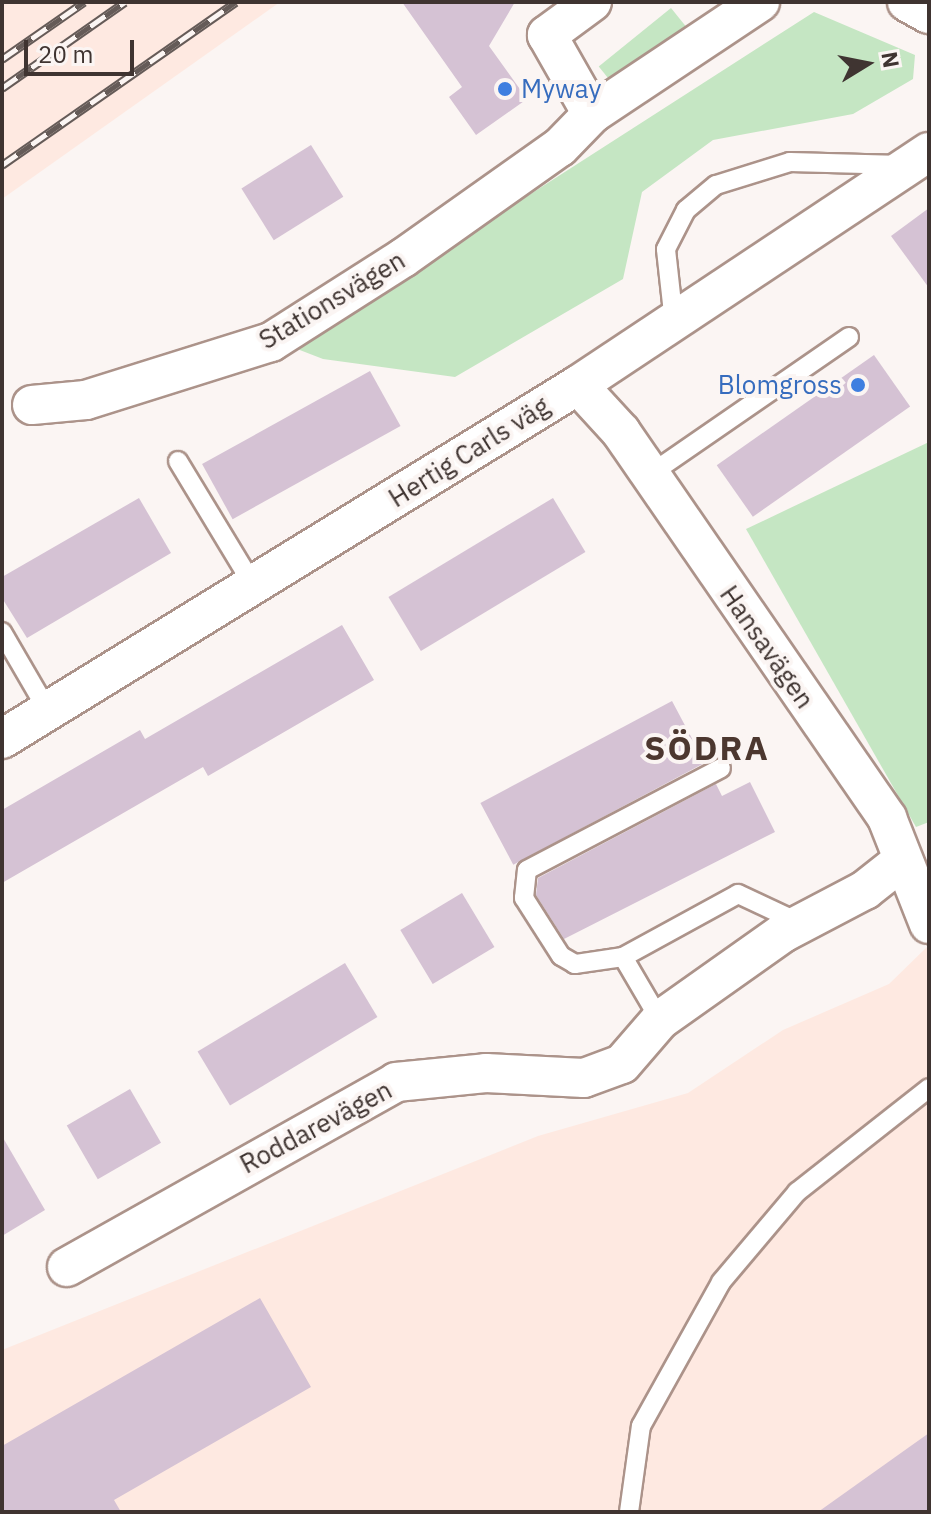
<!DOCTYPE html>
<meta charset="utf-8">
<style>
body{margin:0}
#map{position:relative;width:931px;height:1514px;overflow:hidden;background:#fbf5f3;font-family:"IBM Plex Sans",sans-serif}
div>[style]{position:absolute}
.built>*{inset:0;background:#fee9e1}
.green>*{inset:0;background:#c5e6c3;transform-origin:0 0}
.building>*{inset:0;background:#d5c2d4;transform-origin:0 0}
.roads{filter:drop-shadow(2px 0 #ac938a) drop-shadow(-2px 0 #ac938a) drop-shadow(0 2px #ac938a) drop-shadow(0 -2px #ac938a)}
.service>*{height:18px;margin:-9px;padding:0 9px;transform-origin:9px;border-radius:9px;background:#fff}
.minor>*{height:38px;margin:-19px;padding:0 19px;transform-origin:19px;border-radius:19px;background:#fff}
.rail>*{height:9px;margin-top:-4.5px;transform-origin:0;background:repeating-linear-gradient(90deg,#fbf5f3 0 18px,#655b58 0 36px);box-sizing:border-box;border-block:2px solid #655b58}
.dots>*{width:22px;height:22px;translate:-50% -50%;box-sizing:border-box;border:4px solid #fbf5f3;border-radius:50%}
span{translate:-50% -50%;white-space:nowrap;text-align:center;line-height:1.15;-webkit-text-stroke:8px #fbf5f3;paint-order:stroke}
.shop-label{font-size:26px;color:#366cbe}
.left{translate:0 -50%;text-align:left}
.right{translate:-100% -50%;text-align:right}
.street-label{font-size:26px;color:#3f3431}
.district-label{font-size:34px;color:#4c372f;font-weight:700;letter-spacing:2px}
.frame{position:absolute;inset:0;border:4px solid #3f3431;pointer-events:none}
.north{position:absolute;left:827px;top:24px;width:80px;height:80px;-webkit-text-stroke:6px #fbf5f3;paint-order:stroke;rotate:80deg;font-size:22px;font-weight:700;line-height:32px;text-align:center;color:#3f3431}
.north::after{content:'';display:block;margin:auto;width:28px;height:36px;background:#3f3431;clip-path:polygon(50% 0,100% 100%,50% 72%,0 100%)}
.scale{position:absolute;left:24px;top:40px;width:110px;height:36px;box-sizing:border-box;border:4px solid #3f3431;border-top:0;padding-left:10px;font-size:24px;line-height:28px;white-space:nowrap;color:#3f3431;-webkit-text-stroke:6px #fbf5f3;paint-order:stroke}
</style>
<div id="map">
<div class="built">
<i style="clip-path:polygon(2px 2px,280px 2px,2px 199px)"></i>
<i style="clip-path:polygon(929px 945px,929px 1512px,2px 1512px,2px 1350px,538px 1136px,688px 1093px,783px 1030px,889px 984px)"></i>
</div>
<div class="green">
<i style="left:671px;top:8px;width:26px;height:93px;rotate:51deg"></i>
<i style="clip-path:polygon(814px 12px,915px 55px,913px 79px,853px 114px,713px 140px,642px 192px,623px 279px,455px 377px,323px 359px,292px 347px)"></i>
<i style="clip-path:polygon(929px 442px,929px 822px,916px 827px,746px 529px)"></i>
</div>
<div class="building">
<i style="clip-path:polygon(402px 2px,515px 2px,489px 46px,527px 99px,476px 135px,449px 97px,462px 87px)"></i>
<i style="left:311px;top:145px;width:61px;height:82px;rotate:58deg"></i>
<i style="clip-path:polygon(929px 208px,929px 288px,891px 236px)"></i>
<i style="left:874px;top:355px;width:63px;height:192px;rotate:55deg"></i>
<i style="left:370px;top:371px;width:63px;height:192px;rotate:61deg"></i>
<i style="clip-path:polygon(139px 498px,171px 553px,27px 638px,2px 598px,2px 577px)"></i>
<i style="left:553px;top:498px;width:63px;height:192px;rotate:59deg"></i>
<i style="clip-path:polygon(342px 625px,374px 680px,208px 776px,203px 767px,2px 883px,2px 810px,140px 730px,145px 739px)"></i>
<i style="left:672px;top:701px;width:70px;height:217px;rotate:62deg"></i>
<i style="clip-path:polygon(750px 782px,775px 832px,564px 939px,536px 895px,538px 878px,716px 784px,722px 796px)"></i>
<i style="left:462px;top:893px;width:63px;height:72px;rotate:59deg"></i>
<i style="left:345px;top:963px;width:63px;height:172px;rotate:59deg"></i>
<i style="left:130px;top:1089px;width:62px;height:73px;rotate:60deg"></i>
<i style="clip-path:polygon(2px 1136px,45px 1210px,2px 1236px)"></i>
<i style="clip-path:polygon(260px 1298px,311px 1387px,114px 1500px,121px 1512px,2px 1512px,2px 1446px)"></i>
<i style="clip-path:polygon(929px 1433px,929px 1512px,818px 1512px)"></i>
</div>
<div class="roads">
<div class="service">
<i style="left:674px;top:322px;width:73px;rotate:-96.3deg"></i>
<i style="left:666px;top:249px;width:44px;rotate:-62.9deg"></i>
<i style="left:686px;top:210px;width:39px;rotate:-40deg"></i>
<i style="left:716px;top:185px;width:77px;rotate:-17.3deg"></i>
<i style="left:790px;top:162px;width:112px;rotate:1.5deg"></i>
<i style="left:178px;top:461px;width:145px;rotate:58.8deg"></i>
<i style="left:649px;top:475px;width:243px;rotate:-34.6deg"></i>
<i style="left:2px;top:632px;width:91px;rotate:59.8deg"></i>
<i style="left:623px;top:957px;width:49px;rotate:171.7deg"></i>
<i style="left:575px;top:964px;width:16px;rotate:-150deg"></i>
<i style="left:561px;top:956px;width:69px;rotate:-122.5deg"></i>
<i style="left:524px;top:898px;width:28px;rotate:-84deg"></i>
<i style="left:527px;top:870px;width:219px;rotate:-27.7deg"></i>
<i style="left:660px;top:1020px;width:73px;rotate:-120.4deg"></i>
<i style="left:623px;top:957px;width:131px;rotate:-28.7deg"></i>
<i style="left:738px;top:894px;width:71px;rotate:25.1deg"></i>
<i style="left:629px;top:1512px;width:87px;rotate:-82.1deg"></i>
<i style="left:641px;top:1426px;width:165px;rotate:-60.9deg"></i>
<i style="left:721px;top:1282px;width:118px;rotate:-49.8deg"></i>
<i style="left:797px;top:1192px;width:168px;rotate:-38.2deg"></i>
</div>
<div class="minor">
<i style="left:592px;top:2px;width:56px;rotate:143.7deg"></i>
<i style="left:547px;top:35px;width:91px;rotate:60.3deg"></i>
<i style="left:907px;top:2px;width:25px;rotate:29deg"></i>
<i style="left:578px;top:385px;width:64px;rotate:47.5deg"></i>
<i style="left:621px;top:432px;width:469px;rotate:55.4deg"></i>
<i style="left:887px;top:818px;width:114px;rotate:68.4deg"></i>
<i style="left:32px;top:405px;width:54px;rotate:-5.3deg"></i>
<i style="left:86px;top:400px;width:194px;rotate:-17.4deg"></i>
<i style="left:271px;top:342px;width:156px;rotate:-32.5deg"></i>
<i style="left:403px;top:258px;width:192px;rotate:-35.3deg"></i>
<i style="left:560px;top:147px;width:46px;rotate:-45.9deg"></i>
<i style="left:592px;top:114px;width:202px;rotate:-33.7deg"></i>
<i style="left:2px;top:739px;width:676px;rotate:-31.57deg"></i>
<i style="left:578px;top:385px;width:421px;rotate:-33.6deg"></i>
<i style="left:67px;top:1267px;width:377px;rotate:-29.3deg"></i>
<i style="left:396px;top:1082px;width:90px;rotate:-5.7deg"></i>
<i style="left:486px;top:1073px;width:98px;rotate:2.9deg"></i>
<i style="left:584px;top:1078px;width:40px;rotate:-20.2deg"></i>
<i style="left:622px;top:1064px;width:58px;rotate:-49.2deg"></i>
<i style="left:660px;top:1020px;width:151px;rotate:-35.3deg"></i>
<i style="left:783px;top:933px;width:93px;rotate:-27.7deg"></i>
<i style="left:865px;top:890px;width:48px;rotate:-38.3deg"></i>
</div>
</div>
<div class="rail">
<i style="left:2px;top:59px;width:100px;rotate:-34.8deg"></i>
<i style="left:2px;top:88px;width:150px;rotate:-35deg"></i>
<i style="left:2px;top:165px;width:285px;rotate:-34.9deg"></i>
</div>
<div class="dots">
<i style="left:505px;top:89px;background:#3f7fe0"></i>
<i style="left:858px;top:385px;background:#3f7fe0"></i>
</div>
<div class="shop-label">
<span class="left" style="left:521px;top:89px">Myway</span>
<span class="right" style="left:842px;top:385px">Blomgross</span>
</div>
<div class="street-label">
<span style="left:332px;top:300px;rotate:-31deg">Stationsvägen</span>
<span style="left:469px;top:452px;rotate:-32deg">Hertig Carls väg</span>
<span style="left:767px;top:647px;rotate:55deg">Hansavägen</span>
<span style="left:316px;top:1127px;rotate:-28deg">Roddarevägen</span>
</div>
<div class="district-label">
<span style="left:707px;top:748px">SÖDRA</span>
</div>
<div class="frame"></div>
<div class="north">N</div>
<div class="scale">20 m</div>
</div>
